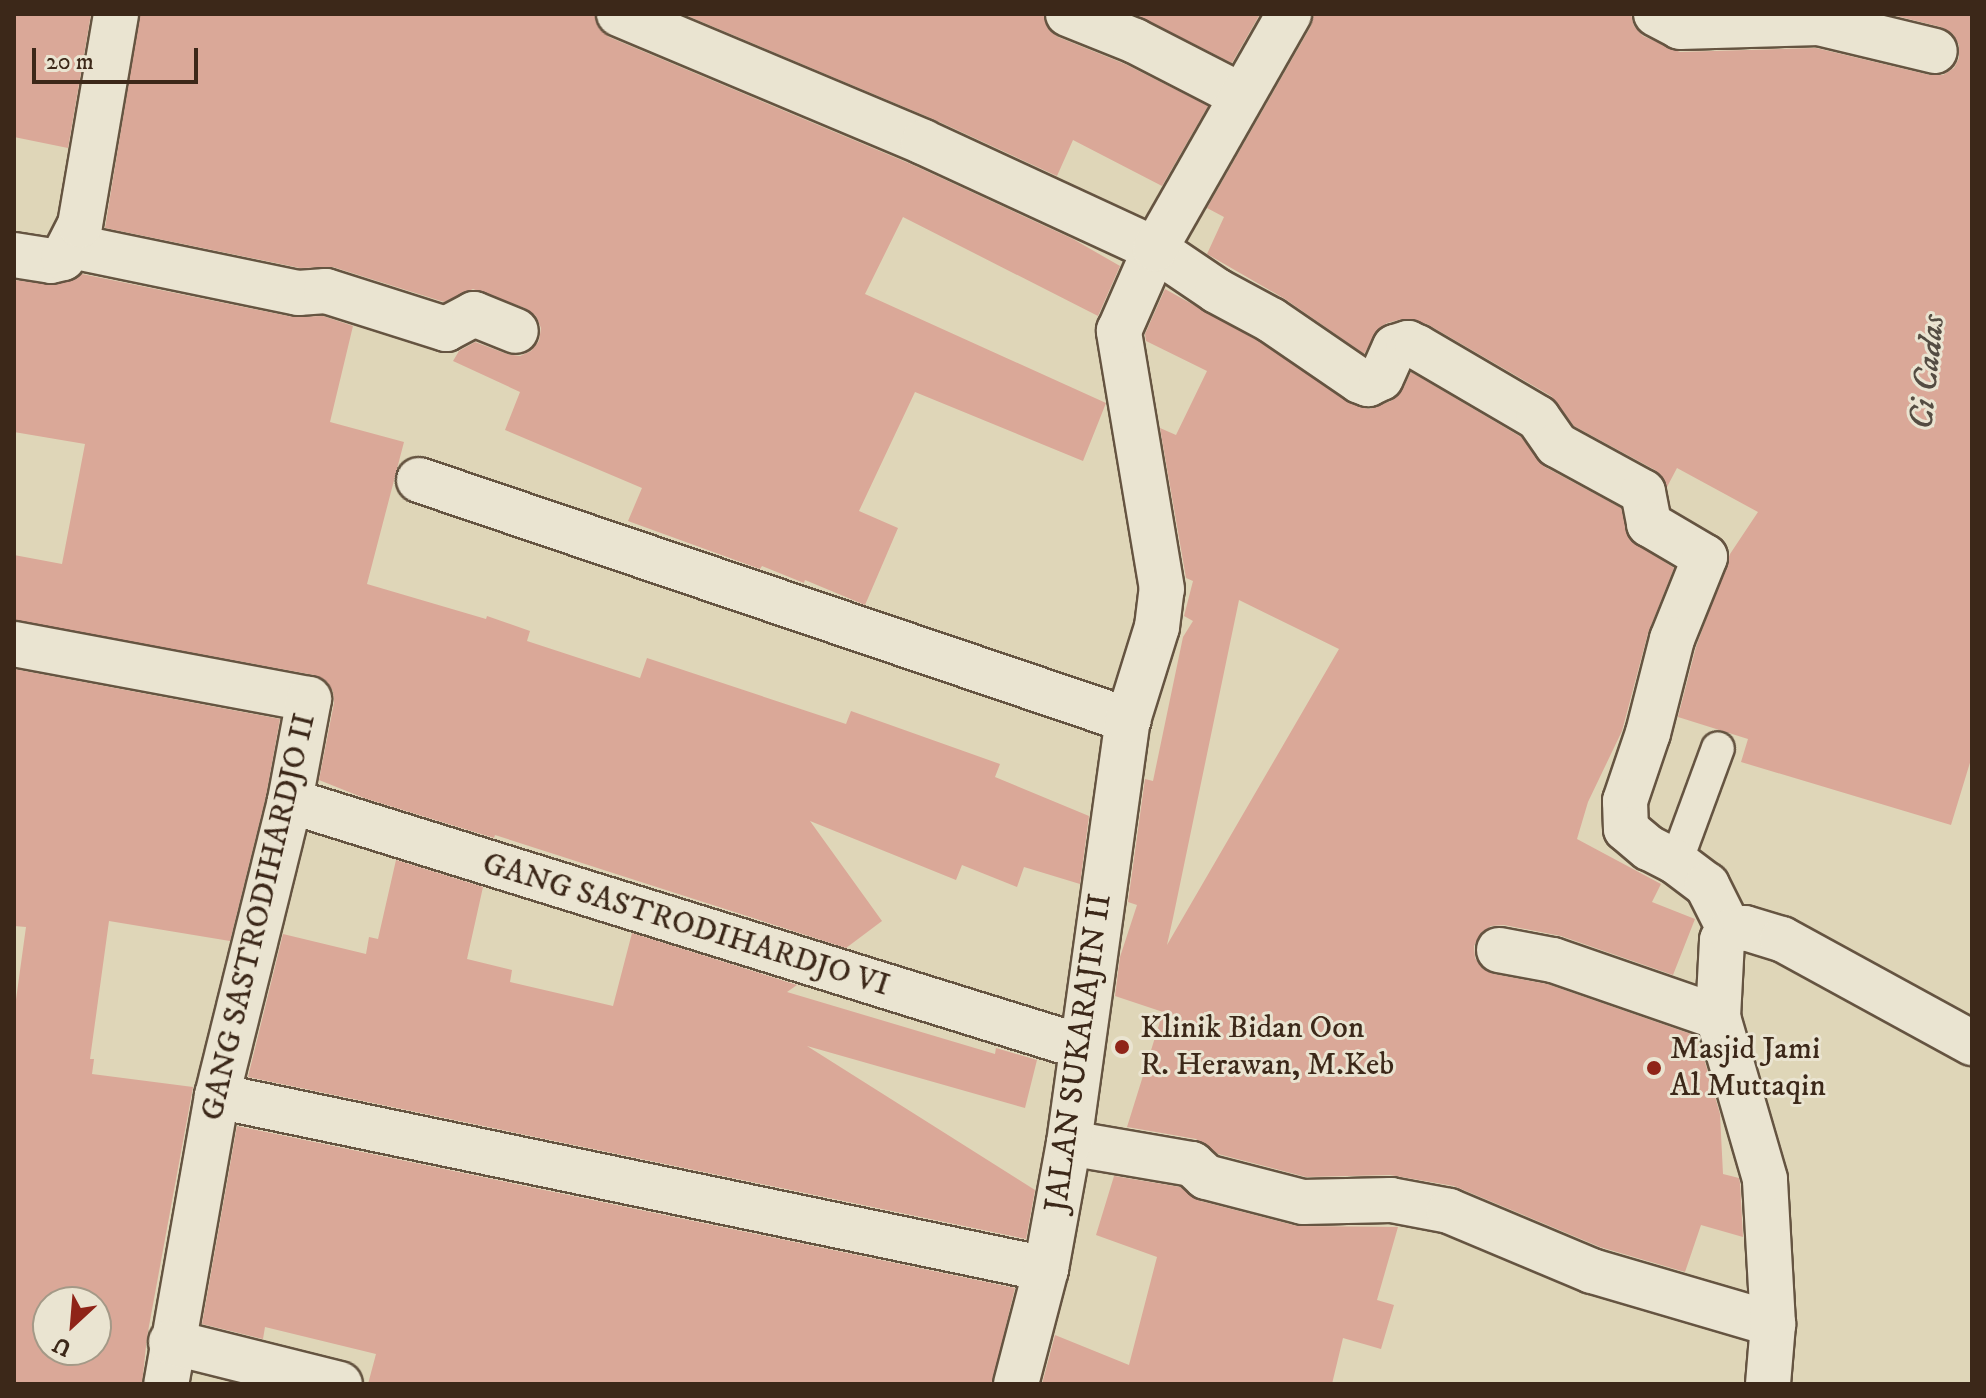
<!DOCTYPE html>
<style>
body{margin:0}
#map{position:relative;width:1986px;height:1398px;overflow:hidden;background:#dfd6b8;font-family:"IM FELL DW Pica",serif}
div>[style]{position:absolute}
.building>*{inset:0;background:#daa898}
.roads{filter:drop-shadow(2px 0 #655441) drop-shadow(-2px 0 #655441) drop-shadow(0 2px #655441) drop-shadow(0 -2px #655441)}
.service>*{height:32px;margin:-16px;padding:0 16px;transform-origin:16px;border-radius:16px;background:#eae4d1}
.minor>*{height:44px;margin:-22px;padding:0 22px;transform-origin:22px;border-radius:22px;background:#eae4d1}
.dots>*{width:22px;height:22px;translate:-50% -50%;box-sizing:border-box;border:4px solid #eae4d1;border-radius:50%}
span{translate:-50% -50%;white-space:nowrap;text-align:center;line-height:1.15;-webkit-text-stroke:6px #eae4d1;paint-order:stroke}
.street-label{font-size:32px;color:#3c2819}
.poi-label{font-size:32px;color:#3c2819}
.left{translate:0 -50%;text-align:left}
.water-label{font-size:34px;color:#544c42;font-style:italic}
.frame{position:absolute;inset:0;border:16px solid #3c2819;pointer-events:none}
.north{position:absolute;left:32px;top:1286px;width:80px;height:80px;box-sizing:border-box;background:#eae4d1;border:2px solid #a49987;border-radius:50%;rotate:206deg;font-size:22px;font-weight:700;line-height:32px;text-align:center;color:#3c2819}
.north::after{content:'';display:block;margin:auto;width:28px;height:36px;background:#8f2418;clip-path:polygon(50% 0,100% 100%,50% 72%,0 100%)}
.scale{position:absolute;left:32px;top:48px;width:166px;height:36px;box-sizing:border-box;border:4px solid #3c2819;border-top:0;padding-left:10px;font-size:24px;line-height:28px;white-space:nowrap;color:#3c2819;-webkit-text-stroke:6px #eae4d1;paint-order:stroke}
</style>
<div id="map">
<div class="building">
<i style="clip-path:polygon(14px 14px,91px 14px,68px 148px,14px 137px)"></i>
<i style="clip-path:polygon(140px 14px,595px 14px,599px 28px,609px 37px,913px 165px,1073px 239px,1120px 266px,1098px 316px,903px 217px,865px 294px,1106px 403px,1083px 461px,915px 392px,859px 511px,898px 528px,865px 605px,805px 580px,804px 583px,762px 566px,760px 569px,628px 521px,642px 488px,505px 430px,520px 392px,453px 361px,459px 351px,475px 342px,507px 354px,520px 356px,531px 351px,539px 341px,541px 328px,536px 316px,525px 308px,473px 289px,444px 302px,333px 267px,300px 268px,105px 228px)"></i>
<i style="clip-path:polygon(683px 14px,1044px 14px,1048px 29px,1058px 37px,1125px 64px,1208px 106px,1162px 186px,1073px 140px,1057px 176px,933px 119px)"></i>
<i style="clip-path:polygon(1135px 14px,1260px 14px,1232px 63px)"></i>
<i style="clip-path:polygon(1314px 14px,1631px 14px,1634px 26px,1643px 36px,1680px 52px,1816px 48px,1930px 75px,1943px 75px,1954px 68px,1959px 58px,1959px 45px,1953px 34px,1941px 27px,1888px 14px,1972px 14px,1972px 756px,1951px 825px,1741px 762px,1748px 739px,1678px 717px,1696px 647px,1730px 554px,1758px 512px,1677px 468px,1667px 487px,1655px 470px,1574px 426px,1551px 396px,1427px 324px,1402px 319px,1387px 323px,1378px 329px,1364px 354px,1285px 299px,1207px 254px,1224px 217px,1207px 208px,1311px 26px)"></i>
<i style="clip-path:polygon(82px 274px,293px 317px,323px 316px,353px 326px,330px 422px,404px 442px,367px 584px,486px 619px,487px 616px,530px 631px,527px 641px,640px 678px,647px 658px,846px 724px,851px 711px,1000px 764px,995px 777px,1089px 816px,1080px 884px,1024px 867px,1017px 887px,962px 865px,956px 880px,810px 821px,882px 921px,846px 948px,495px 835px,494px 838px,364px 798px,319px 780px,334px 703px,333px 691px,326px 681px,314px 675px,14px 620px,14px 555px,62px 564px,85px 444px,14px 432px,14px 280px,56px 285px)"></i>
<i style="clip-path:polygon(evenodd,1165px 289px,1258px 341px,1359px 407px,1370px 409px,1391px 401px,1403px 389px,1411px 372px,1521px 437px,1545px 467px,1621px 508px,1629px 539px,1674px 568px,1648px 633px,1622px 731px,1588px 802px,1577px 839px,1661px 884px,1652px 902px,1695px 919px,1673px 975px,1561px 936px,1504px 925px,1491px 926px,1481px 933px,1474px 946px,1475px 958px,1482px 968px,1494px 974px,1547px 984px,1694px 1035px,1693px 1041px,1700px 1045px,1720px 1114px,1723px 1174px,1739px 1178px,1740px 1183px,1743px 1237px,1701px 1225px,1685px 1272px,1600px 1247px,1454px 1186px,1390px 1175px,1306px 1177px,1218px 1154px,1196px 1139px,1127px 1127px,1163px 1012px,1115px 996px,1120px 957px,1137px 905px,1128px 902px,1145px 779px,1153px 781px,1183px 637px,1193px 621px,1184px 616px,1193px 581px,1186px 578px,1160px 428px,1176px 435px,1207px 371px,1146px 341px,1145px 334px,1165px 289px,1239px 600px,1339px 649px,1167px 945px,1173px 918px,1239px 600px)"></i>
<i style="clip-path:polygon(evenodd,14px 669px,280px 719px,266px 796px,230px 941px,109px 921px,90px 1059px,94px 1059px,92px 1074px,193px 1087px,147px 1337px,142px 1384px,14px 1384px,14px 1014px,26px 927px,14px 926px,14px 669px,48px 1302px,96px 1302px,96px 1350px,48px 1350px,48px 1302px)"></i>
<i style="clip-path:polygon(396px 860px,483px 887px,467px 959px,512px 970px,510px 982px,613px 1006px,632px 933px,797px 985px,787px 992px,995px 1054px,996px 1048px,1037px 1060px,1025px 1108px,807px 1046px,1035px 1190px,1026px 1239px,248px 1077px,283px 934px,366px 954px,369px 937px,378px 939px)"></i>
<i style="clip-path:polygon(237px 1126px,1015px 1288px,992px 1384px,368px 1384px,376px 1354px,265px 1327px,263px 1339px,202px 1324px)"></i>
<i style="clip-path:polygon(1114px 1176px,1180px 1187px,1200px 1201px,1297px 1226px,1398px 1227px,1377px 1300px,1394px 1305px,1381px 1349px,1343px 1338px,1332px 1384px,1042px 1384px,1055px 1335px,1129px 1365px,1157px 1257px,1096px 1235px)"></i>
</div>
<div class="roads">
<div class="service">
<i style="left:1676px;top:862px;width:121px;rotate:-69.8deg"></i>
</div>
<div class="minor">
<i style="left:619px;top:14px;width:330px;rotate:22.8deg"></i>
<i style="left:923px;top:142px;width:255px;rotate:24.8deg"></i>
<i style="left:1155px;top:249px;width:75px;rotate:34.1deg"></i>
<i style="left:1217px;top:291px;width:61px;rotate:28.2deg"></i>
<i style="left:1271px;top:320px;width:108px;rotate:34.4deg"></i>
<i style="left:1360px;top:381px;width:9px;rotate:21deg"></i>
<i style="left:1368px;top:384px;width:14px;rotate:-25deg"></i>
<i style="left:1381px;top:378px;width:34px;rotate:-66deg"></i>
<i style="left:1395px;top:347px;width:14px;rotate:-17deg"></i>
<i style="left:1408px;top:343px;width:10px;rotate:24deg"></i>
<i style="left:1417px;top:347px;width:140px;rotate:30.4deg"></i>
<i style="left:1538px;top:418px;width:33px;rotate:55deg"></i>
<i style="left:1557px;top:445px;width:98px;rotate:28.7deg"></i>
<i style="left:1643px;top:492px;width:33px;rotate:79deg"></i>
<i style="left:1649px;top:524px;width:65px;rotate:30.5deg"></i>
<i style="left:1705px;top:557px;width:88px;rotate:111.9deg"></i>
<i style="left:1672px;top:639px;width:97px;rotate:104.3deg"></i>
<i style="left:1648px;top:733px;width:72px;rotate:108.7deg"></i>
<i style="left:1625px;top:801px;width:28px;rotate:88deg"></i>
<i style="left:1626px;top:829px;width:30px;rotate:40deg"></i>
<i style="left:1649px;top:848px;width:30px;rotate:27deg"></i>
<i style="left:1676px;top:862px;width:39px;rotate:37deg"></i>
<i style="left:1707px;top:885px;width:51px;rotate:63.4deg"></i>
<i style="left:1068px;top:14px;width:72px;rotate:21.9deg"></i>
<i style="left:1135px;top:41px;width:120px;rotate:27.2deg"></i>
<i style="left:1656px;top:14px;width:27px;rotate:28deg"></i>
<i style="left:1680px;top:27px;width:139px;rotate:-1.6deg"></i>
<i style="left:1819px;top:23px;width:119px;rotate:13.6deg"></i>
<i style="left:71px;top:246px;width:232px;rotate:11.7deg"></i>
<i style="left:298px;top:293px;width:28px;rotate:-4deg"></i>
<i style="left:326px;top:291px;width:126px;rotate:17.6deg"></i>
<i style="left:446px;top:329px;width:32px;rotate:-28deg"></i>
<i style="left:474px;top:314px;width:45px;rotate:22deg"></i>
<i style="left:14px;top:255px;width:37px;rotate:9deg"></i>
<i style="left:51px;top:261px;width:12px;rotate:-14deg"></i>
<i style="left:63px;top:258px;width:37px;rotate:-63deg"></i>
<i style="left:80px;top:225px;width:214px;rotate:-80.3deg"></i>
<i style="left:419px;top:480px;width:749px;rotate:18.7deg"></i>
<i style="left:14px;top:644px;width:300px;rotate:10.6deg"></i>
<i style="left:309px;top:699px;width:104px;rotate:100.6deg"></i>
<i style="left:290px;top:801px;width:304px;rotate:103.9deg"></i>
<i style="left:217px;top:1096px;width:292px;rotate:100deg"></i>
<i style="left:290px;top:801px;width:829px;rotate:17.26deg"></i>
<i style="left:1499px;top:950px;width:55px;rotate:10.5deg"></i>
<i style="left:1553px;top:960px;width:175px;rotate:19.1deg"></i>
<i style="left:217px;top:1096px;width:847px;rotate:11.79deg"></i>
<i style="left:1069px;top:1143px;width:125px;rotate:9.7deg"></i>
<i style="left:1192px;top:1164px;width:19px;rotate:43deg"></i>
<i style="left:1206px;top:1177px;width:100px;rotate:14.5deg"></i>
<i style="left:1303px;top:1202px;width:88px;rotate:-1.3deg"></i>
<i style="left:1391px;top:1200px;width:59px;rotate:10.7deg"></i>
<i style="left:1449px;top:1211px;width:155px;rotate:22.8deg"></i>
<i style="left:1592px;top:1271px;width:189px;rotate:16.3deg"></i>
<i style="left:171px;top:1342px;width:174px;rotate:14deg"></i>
<i style="left:1016px;top:1384px;width:119px;rotate:-75.4deg"></i>
<i style="left:1046px;top:1269px;width:128px;rotate:-79.7deg"></i>
<i style="left:1069px;top:1143px;width:427px;rotate:-82.1deg"></i>
<i style="left:1128px;top:720px;width:97px;rotate:-72.7deg"></i>
<i style="left:1157px;top:627px;width:38px;rotate:-83deg"></i>
<i style="left:1162px;top:589px;width:262px;rotate:-99.5deg"></i>
<i style="left:1119px;top:331px;width:90px;rotate:-66.3deg"></i>
<i style="left:1155px;top:249px;width:271px;rotate:-60.3deg"></i>
<i style="left:1768px;top:1384px;width:60px;rotate:-85.2deg"></i>
<i style="left:1773px;top:1324px;width:145px;rotate:-93.2deg"></i>
<i style="left:1765px;top:1179px;width:169px;rotate:-106.2deg"></i>
<i style="left:1718px;top:1017px;width:77px;rotate:-87deg"></i>
<i style="left:1722px;top:940px;width:12px;rotate:-48deg"></i>
<i style="left:1730px;top:931px;width:15px;rotate:-11deg"></i>
<i style="left:1745px;top:928px;width:39px;rotate:17deg"></i>
<i style="left:1782px;top:939px;width:217px;rotate:28.7deg"></i>
</div>
</div>
<div class="dots">
<i style="left:1122px;top:1047px;background:#8f2418"></i>
<i style="left:1654px;top:1068px;background:#8f2418"></i>
</div>
<div class="street-label">
<span style="left:259px;top:917px;rotate:-77deg">GANG SASTRODIHARDJO II</span>
<span style="left:686px;top:925px;rotate:17deg">GANG SASTRODIHARDJO VI</span>
<span style="left:1079px;top:1053px;rotate:-82deg">JALAN SUKARAJIN II</span>
</div>
<div class="poi-label">
<span class="left" style="left:1140px;top:1047px">Klinik Bidan Oon<br>R. Herawan, M.Keb</span>
<span class="left" style="left:1670px;top:1068px">Masjid Jami<br>Al Muttaqin</span>
</div>
<div class="water-label">
<span style="left:1928px;top:372px;rotate:-84deg">Ci Cadas</span>
</div>
<div class="frame"></div>
<div class="north">U</div>
<div class="scale">20 m</div>
</div>
